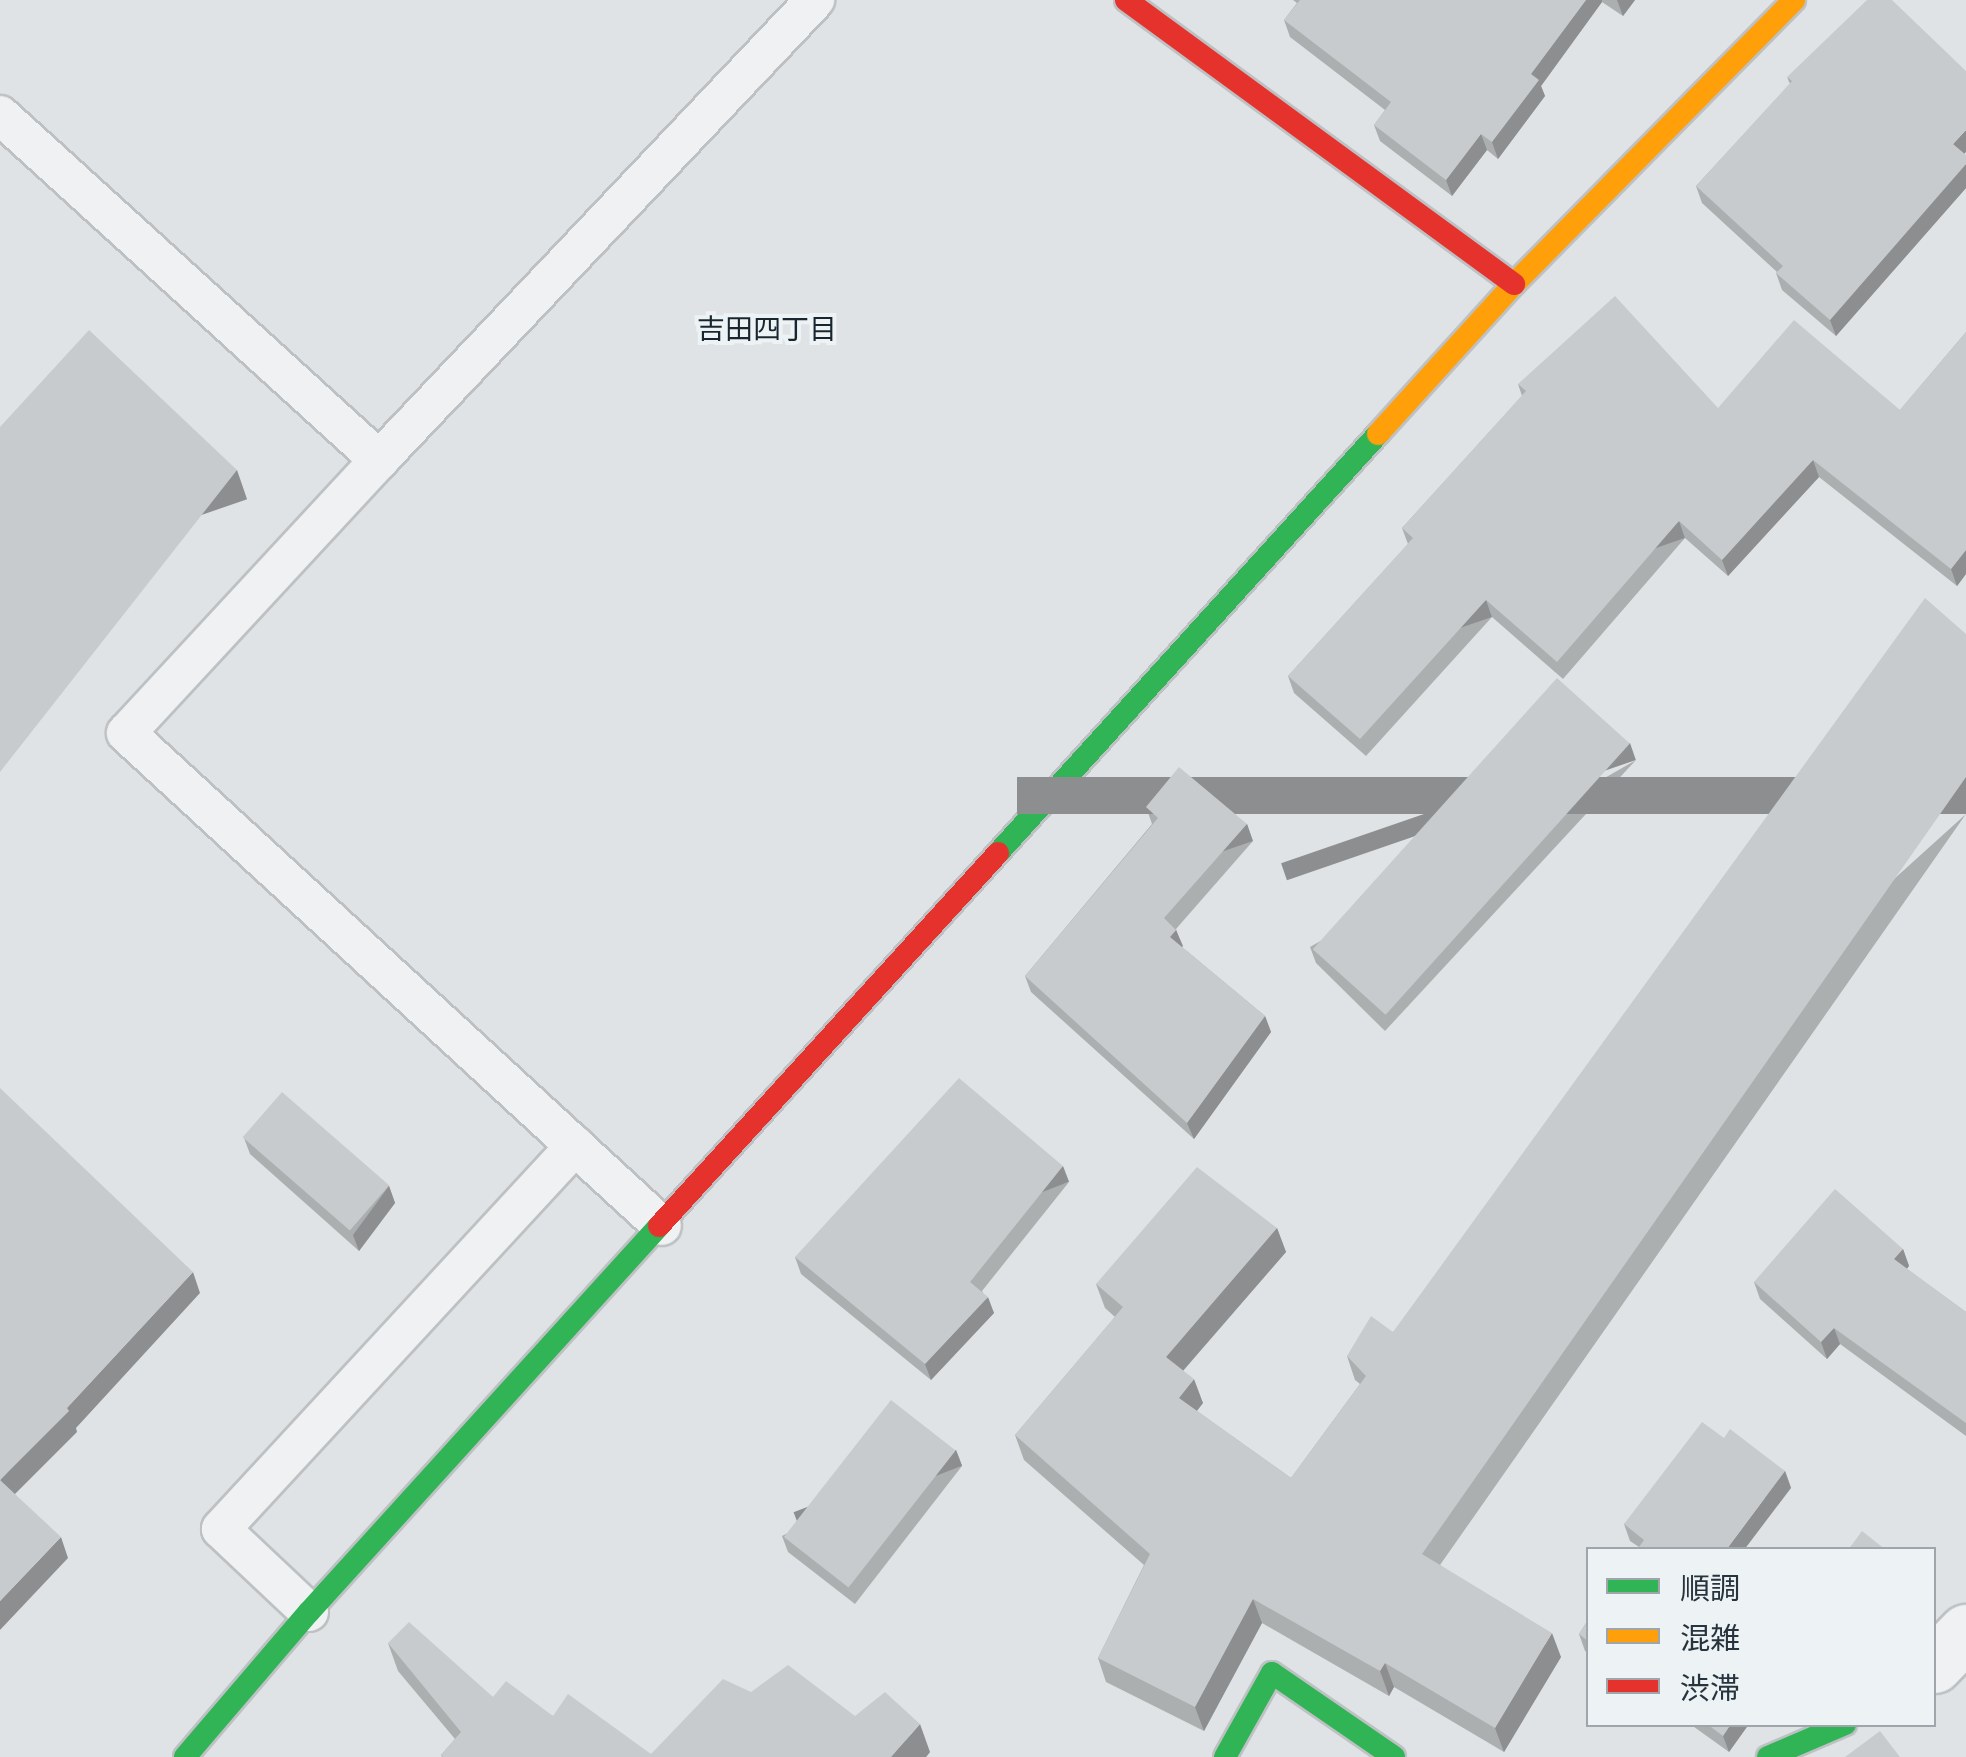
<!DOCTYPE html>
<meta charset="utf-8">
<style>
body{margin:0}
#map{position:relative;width:1966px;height:1757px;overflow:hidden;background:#e0e3e5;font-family:"Public Sans","Noto Sans JP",sans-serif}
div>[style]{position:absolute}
.roads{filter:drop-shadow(2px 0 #bec1c3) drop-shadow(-2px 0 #bec1c3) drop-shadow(0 2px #bec1c3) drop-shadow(0 -2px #bec1c3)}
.lane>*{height:38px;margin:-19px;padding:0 19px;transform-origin:19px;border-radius:19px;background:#eff1f2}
.street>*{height:55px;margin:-27.5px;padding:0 27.5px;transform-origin:27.5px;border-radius:27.5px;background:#eff1f2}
.fast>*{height:22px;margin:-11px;padding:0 11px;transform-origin:11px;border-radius:11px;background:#30b455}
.slow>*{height:22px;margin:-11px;padding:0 11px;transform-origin:11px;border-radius:11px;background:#ff9f0a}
.jam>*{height:22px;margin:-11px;padding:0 11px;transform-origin:11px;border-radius:11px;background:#e5322d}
.wall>*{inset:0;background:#acafb0}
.shaded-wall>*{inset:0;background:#8c8e90;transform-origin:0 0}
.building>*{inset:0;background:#c8cbcd;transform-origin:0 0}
span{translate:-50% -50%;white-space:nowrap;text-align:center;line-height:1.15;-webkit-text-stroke:8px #edf2f5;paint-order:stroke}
.neighbourhood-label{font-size:28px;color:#19252f}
.legend{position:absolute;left:1586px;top:1547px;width:350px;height:180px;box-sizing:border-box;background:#edf2f5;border:2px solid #9ea6ac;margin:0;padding:12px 18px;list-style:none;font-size:30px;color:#27343e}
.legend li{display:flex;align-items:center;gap:20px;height:50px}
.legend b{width:50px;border:2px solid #9ea6ac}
</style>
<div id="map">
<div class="roads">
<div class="lane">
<i style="left:0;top:115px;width:513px;rotate:42.31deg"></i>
<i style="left:379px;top:460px;width:372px;rotate:132.8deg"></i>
<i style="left:126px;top:733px;width:728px;rotate:42.61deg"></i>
<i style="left:379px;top:460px;width:634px;rotate:-46.53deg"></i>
<i style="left:309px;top:1612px;width:121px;rotate:-136.7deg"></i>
<i style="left:221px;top:1529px;width:522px;rotate:-47.25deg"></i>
</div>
<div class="street">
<i style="left:1934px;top:1665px;width:46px;rotate:-45.9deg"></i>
</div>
<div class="fast">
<i style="left:998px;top:853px;width:566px;rotate:-47.79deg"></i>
<i style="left:185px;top:1757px;width:191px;rotate:-49.5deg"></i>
<i style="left:309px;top:1612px;width:521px;rotate:-47.8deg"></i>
<i style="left:1225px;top:1757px;width:96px;rotate:-60.8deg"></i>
<i style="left:1272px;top:1673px;width:148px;rotate:34.5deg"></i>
<i style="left:1768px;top:1757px;width:84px;rotate:-23.2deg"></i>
</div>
<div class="slow">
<i style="left:1378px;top:434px;width:202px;rotate:-47.8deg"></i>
<i style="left:1514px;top:284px;width:399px;rotate:-45.4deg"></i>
</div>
<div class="jam">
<i style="left:1126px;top:0;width:481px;rotate:36.2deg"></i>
<i style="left:659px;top:1226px;width:504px;rotate:-47.73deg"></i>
</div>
</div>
<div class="wall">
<i style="clip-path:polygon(1293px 0,1635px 0,1623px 16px,1602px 2px,1541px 86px,1545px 96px,1498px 159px,1487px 150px,1452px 196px,1380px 141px,1374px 125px,1385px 110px,1290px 37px,1284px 20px,1297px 3px)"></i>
<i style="clip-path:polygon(1787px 77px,1966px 155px,1966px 188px,1836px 336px,1782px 290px,1776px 273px,1777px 272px,1702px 203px,1696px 186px,1790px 84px)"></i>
<i style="clip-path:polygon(1966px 332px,1966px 574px,1957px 586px,1819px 477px,1728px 576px,1685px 538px,1563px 679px,1492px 617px,1366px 756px,1294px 693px,1288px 676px,1408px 544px,1402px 528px,1522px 396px,1518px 384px,1718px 408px,1900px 410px)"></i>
<i style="clip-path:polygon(1636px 760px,1385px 1031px,1316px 963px,1310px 947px)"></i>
<i style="clip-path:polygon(1146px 807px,1247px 824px,1253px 841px,1176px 929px,1182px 947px,1265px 1016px,1271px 1032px,1194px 1139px,1031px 992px,1025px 976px,1152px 824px)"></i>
<i style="clip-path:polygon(1966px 814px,1440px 1565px,1561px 1657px,1504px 1752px,1394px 1687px,1389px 1696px,1262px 1623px,1204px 1731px,1106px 1682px,1098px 1658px,1144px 1565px,1024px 1460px,1015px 1435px,1115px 1317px,1105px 1308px,1096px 1284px,1277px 1228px,1286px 1252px,1183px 1371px,1203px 1403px,1197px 1411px,1291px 1478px,1360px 1384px,1355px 1380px,1347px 1356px,1393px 1332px)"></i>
<i style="clip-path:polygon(244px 1138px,389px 1186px,395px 1203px,359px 1251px,250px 1154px)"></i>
<i style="clip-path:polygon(1069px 1182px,982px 1291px,994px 1313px,931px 1380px,801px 1274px,795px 1257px)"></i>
<i style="clip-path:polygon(1903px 1249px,1909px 1266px,1907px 1269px,1966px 1312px,1966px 1436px,1840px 1344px,1827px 1359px,1760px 1299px,1754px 1282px)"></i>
<i style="clip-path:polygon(1724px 1438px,1785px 1471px,1791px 1488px,1639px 1547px,1630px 1541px,1624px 1524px)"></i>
<i style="clip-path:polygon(956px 1450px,962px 1466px,855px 1604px,788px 1552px,782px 1536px)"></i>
<i style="clip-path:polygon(1588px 1620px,1588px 1653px,1585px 1651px,1579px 1634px)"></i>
<i style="clip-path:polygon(388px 1643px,493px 1697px,553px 1716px,651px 1754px,751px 1692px,855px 1716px,930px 1752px,926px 1757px,442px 1757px,441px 1755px,455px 1739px,398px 1671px)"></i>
<i style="clip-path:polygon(1690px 1724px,1749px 1724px,1729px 1752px)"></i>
</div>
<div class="shaded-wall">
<i style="clip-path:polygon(1586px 0,1602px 0,1602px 2px,1541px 86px,1545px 96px,1498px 159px,1492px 142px,1531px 74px)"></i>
<i style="clip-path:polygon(1617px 0,1635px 0,1623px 16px)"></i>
<i style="clip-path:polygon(1966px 130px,1966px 152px,1959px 160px,1953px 144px)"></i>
<i style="clip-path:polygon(1481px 134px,1487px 150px,1452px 196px,1446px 180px)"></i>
<i style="clip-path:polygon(1966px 164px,1966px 188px,1836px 336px,1830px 320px)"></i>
<i style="clip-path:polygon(1813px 460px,1819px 477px,1728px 576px,1722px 560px)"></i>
<i style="left:237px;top:470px;width:31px;height:384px;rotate:71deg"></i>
<i style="left:1679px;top:521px;width:18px;height:186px;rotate:71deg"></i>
<i style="clip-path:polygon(1966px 550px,1966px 574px,1957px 586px,1951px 569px)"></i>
<i style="left:1486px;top:600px;width:18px;height:188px;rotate:71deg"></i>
<i style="left:1630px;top:743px;width:18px;height:369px;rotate:71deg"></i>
<i style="left:1966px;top:777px;width:37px;height:949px;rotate:90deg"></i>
<i style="left:1247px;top:824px;width:18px;height:125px;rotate:71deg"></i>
<i style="clip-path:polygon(1176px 930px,1183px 946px,1176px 954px,1170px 937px)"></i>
<i style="clip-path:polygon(1265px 1016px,1271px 1032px,1194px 1139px,1187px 1123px)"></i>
<i style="left:1063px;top:1166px;width:17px;height:149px;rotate:69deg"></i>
<i style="clip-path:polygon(389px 1186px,395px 1203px,359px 1251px,353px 1235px)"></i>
<i style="clip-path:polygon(1277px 1228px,1286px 1252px,1174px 1381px,1166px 1357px)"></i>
<i style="clip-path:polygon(1903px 1249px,1909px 1266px,1900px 1276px,1894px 1259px)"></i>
<i style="clip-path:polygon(193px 1272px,200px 1293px,76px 1428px,77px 1432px,8px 1501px,0 1480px)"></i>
<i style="clip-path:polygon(988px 1297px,994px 1313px,931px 1380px,925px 1364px)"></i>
<i style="clip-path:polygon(1834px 1328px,1840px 1344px,1827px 1359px,1821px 1342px)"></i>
<i style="clip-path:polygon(1194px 1379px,1203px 1403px,1188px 1422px,1179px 1398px)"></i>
<i style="left:956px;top:1450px;width:17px;height:174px;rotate:69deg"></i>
<i style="clip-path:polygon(1785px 1471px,1791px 1488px,1744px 1550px,1726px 1550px)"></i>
<i style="clip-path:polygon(61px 1537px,68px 1558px,0 1630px,0 1601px)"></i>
<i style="clip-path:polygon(1253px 1599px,1262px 1623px,1204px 1731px,1195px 1707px)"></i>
<i style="clip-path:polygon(1552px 1633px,1561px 1657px,1504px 1752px,1495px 1728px)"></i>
<i style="clip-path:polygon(1385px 1663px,1394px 1687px,1389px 1696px,1380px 1671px)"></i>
<i style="clip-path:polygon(920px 1724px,930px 1752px,926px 1757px,891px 1757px)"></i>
<i style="clip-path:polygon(1731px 1724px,1749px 1724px,1729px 1752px,1723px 1736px)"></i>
</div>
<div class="building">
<i style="clip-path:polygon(1300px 0,1586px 0,1531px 74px,1539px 80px,1492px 142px,1481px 134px,1446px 180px,1374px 125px,1391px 102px,1284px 20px)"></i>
<i style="clip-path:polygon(1867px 0,1892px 0,1966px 71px,1966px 130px,1953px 144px,1966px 155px,1966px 164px,1830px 320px,1776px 273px,1783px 266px,1696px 186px,1792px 81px,1787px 77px)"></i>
<i style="clip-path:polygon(1615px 296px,1718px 408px,1794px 320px,1900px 410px,1966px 332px,1966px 550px,1951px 569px,1813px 460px,1722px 560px,1679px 521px,1557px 662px,1486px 600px,1360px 739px,1288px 676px,1413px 538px,1402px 528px,1526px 391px,1518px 384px)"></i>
<i style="clip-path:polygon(89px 330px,237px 470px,0 772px,0 427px)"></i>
<i style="clip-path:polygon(1925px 598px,1966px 634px,1966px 777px,1422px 1554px,1552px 1633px,1495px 1728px,1385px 1663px,1380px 1671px,1253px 1599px,1195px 1707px,1098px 1658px,1150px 1554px,1015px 1435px,1123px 1307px,1096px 1284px,1197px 1167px,1277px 1228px,1166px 1357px,1194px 1379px,1179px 1398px,1291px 1478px,1366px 1376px,1347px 1356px,1371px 1316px,1393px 1332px)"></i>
<i style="left:1557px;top:678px;width:98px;height:365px;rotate:42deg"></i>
<i style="clip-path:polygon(1179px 767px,1247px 824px,1164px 918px,1176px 930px,1170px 937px,1265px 1016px,1187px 1123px,1025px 976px,1158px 818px,1146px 807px)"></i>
<i style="clip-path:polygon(959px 1078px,1063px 1166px,970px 1282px,988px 1297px,925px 1364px,795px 1257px)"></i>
<i style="clip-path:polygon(0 1088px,193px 1272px,67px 1408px,69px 1411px,0 1480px,61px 1537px,0 1601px)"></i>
<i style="left:282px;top:1092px;width:142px;height:60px;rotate:41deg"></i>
<i style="clip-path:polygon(1835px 1189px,1903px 1249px,1894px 1259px,1966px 1312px,1966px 1423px,1834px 1328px,1821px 1342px,1754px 1282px)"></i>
<i style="left:891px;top:1400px;width:82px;height:174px;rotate:38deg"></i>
<i style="clip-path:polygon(1702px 1422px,1724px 1438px,1730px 1429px,1785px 1471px,1726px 1550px,1637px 1550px,1644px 1540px,1624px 1524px)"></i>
<i style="clip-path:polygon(1862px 1531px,1886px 1550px,1848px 1550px)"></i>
<i style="clip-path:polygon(1588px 1620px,1588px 1641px,1579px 1634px)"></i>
<i style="clip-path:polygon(409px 1622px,493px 1697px,506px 1681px,553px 1716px,568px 1694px,651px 1754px,723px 1679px,751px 1692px,788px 1665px,855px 1716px,885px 1692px,920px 1724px,891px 1757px,443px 1757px,441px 1755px,461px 1732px,388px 1643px)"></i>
<i style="clip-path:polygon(1707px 1724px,1731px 1724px,1723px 1736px)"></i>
<i style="clip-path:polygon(1880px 1731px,1900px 1757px,1845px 1757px)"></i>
</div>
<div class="neighbourhood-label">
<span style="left:767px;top:329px">吉田四丁目</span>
</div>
<ul class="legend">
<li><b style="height:12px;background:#30b455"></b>順調</li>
<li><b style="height:12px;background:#ff9f0a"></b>混雑</li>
<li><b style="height:12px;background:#e5322d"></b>渋滞</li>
</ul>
</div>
